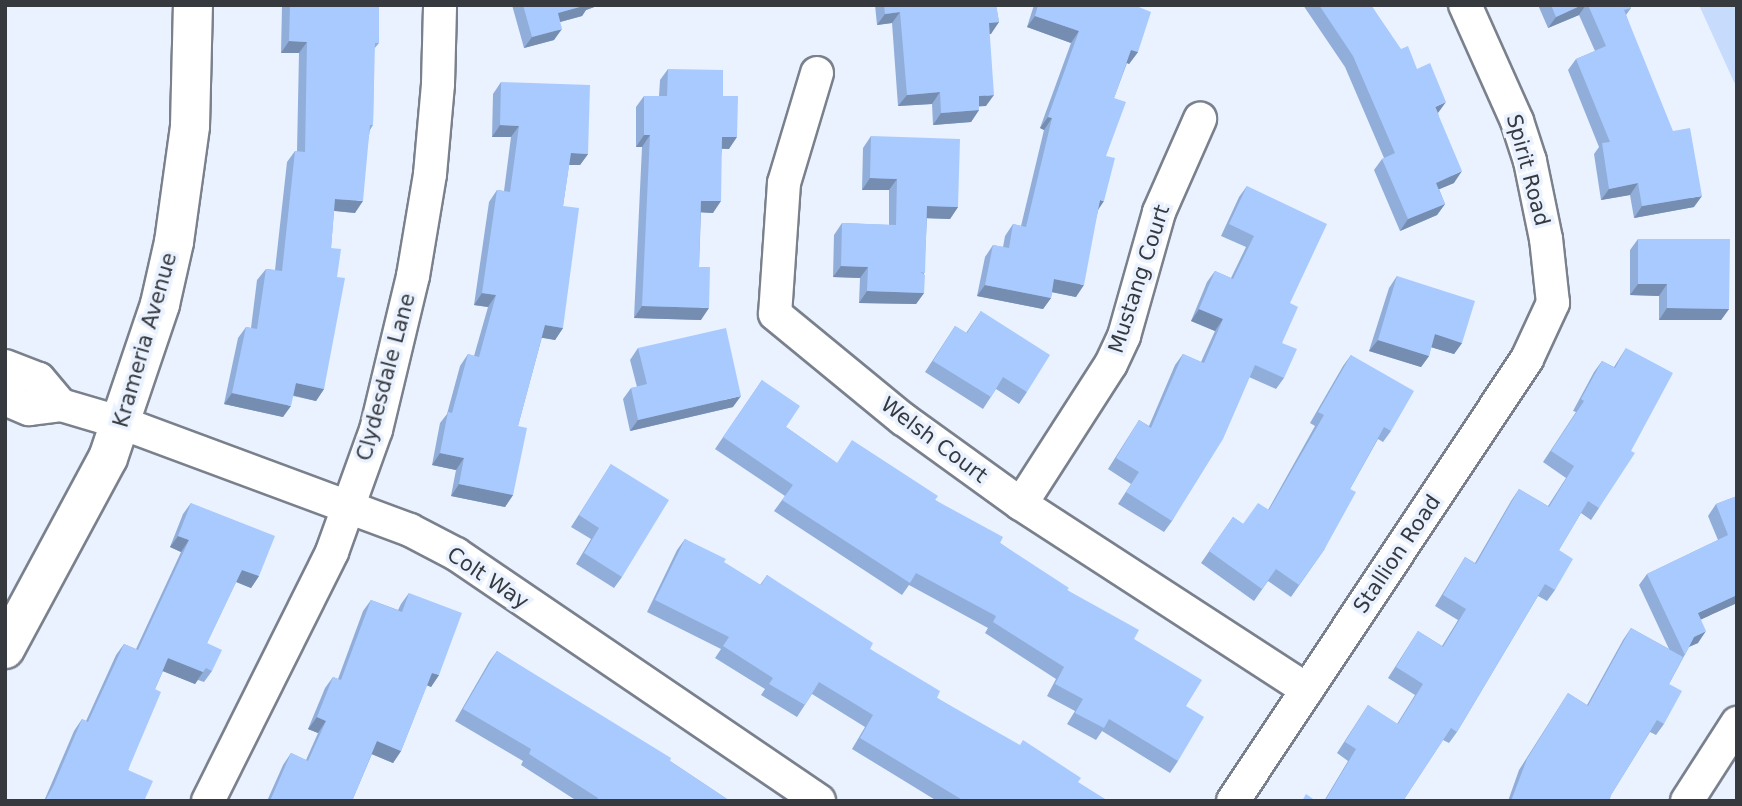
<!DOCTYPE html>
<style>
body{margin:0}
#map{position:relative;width:1742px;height:806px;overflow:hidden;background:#eaf2ff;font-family:"DejaVu Sans",sans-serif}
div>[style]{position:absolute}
.green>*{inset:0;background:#c7dbfc}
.roads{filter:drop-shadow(2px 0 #7a818d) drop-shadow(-2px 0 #7a818d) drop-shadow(0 2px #7a818d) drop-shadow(0 -2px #7a818d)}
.minor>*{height:32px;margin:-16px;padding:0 16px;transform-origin:16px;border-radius:16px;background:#fff}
.tertiary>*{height:38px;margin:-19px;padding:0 19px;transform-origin:19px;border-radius:19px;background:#fff}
.wall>*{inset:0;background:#91aeda}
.shaded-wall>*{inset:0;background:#768db2}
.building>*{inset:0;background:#a9cafe}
span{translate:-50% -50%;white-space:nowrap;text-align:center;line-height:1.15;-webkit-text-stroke:7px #eaf2ff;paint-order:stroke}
.street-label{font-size:21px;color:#36393e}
.frame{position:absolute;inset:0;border:7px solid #36393e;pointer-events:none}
</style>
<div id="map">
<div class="green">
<i style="clip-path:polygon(1699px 5px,1737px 5px,1737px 86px,1734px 82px)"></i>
</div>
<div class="roads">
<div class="minor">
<i style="left:817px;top:73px;width:115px;rotate:106.7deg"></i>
<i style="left:784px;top:183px;width:131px;rotate:93.9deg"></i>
<i style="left:775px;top:314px;width:166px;rotate:39.4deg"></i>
<i style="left:903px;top:419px;width:145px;rotate:35.8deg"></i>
<i style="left:1021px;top:504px;width:341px;rotate:33deg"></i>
<i style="left:5px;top:366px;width:36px;rotate:21deg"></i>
<i style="left:39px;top:379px;width:34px;rotate:50deg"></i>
<i style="left:5px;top:399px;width:26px;rotate:23deg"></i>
<i style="left:29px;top:409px;width:32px;rotate:-7deg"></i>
<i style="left:61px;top:405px;width:64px;rotate:16.4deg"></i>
<i style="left:122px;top:423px;width:307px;rotate:20.4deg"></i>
<i style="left:410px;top:530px;width:52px;rotate:27.6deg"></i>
<i style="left:456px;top:554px;width:439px;rotate:34.2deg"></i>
<i style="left:1021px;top:504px;width:166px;rotate:-57.3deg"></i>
<i style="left:1111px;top:364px;width:31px;rotate:-65deg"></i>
<i style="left:1124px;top:336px;width:129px;rotate:-74.2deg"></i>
<i style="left:1159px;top:212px;width:102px;rotate:-66.2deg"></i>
<i style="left:208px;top:801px;width:278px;rotate:-63.5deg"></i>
<i style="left:332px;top:552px;width:130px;rotate:-70.2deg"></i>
<i style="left:376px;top:430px;width:158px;rotate:-76.5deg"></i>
<i style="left:413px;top:276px;width:103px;rotate:-80.5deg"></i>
<i style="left:430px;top:174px;width:90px;rotate:-84.9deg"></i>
<i style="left:438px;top:84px;width:79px;rotate:-88.5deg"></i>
<i style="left:1233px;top:801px;width:531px;rotate:-56.37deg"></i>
<i style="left:1527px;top:359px;width:62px;rotate:-65.1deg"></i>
<i style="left:1553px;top:303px;width:64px;rotate:-96.2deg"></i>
<i style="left:1546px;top:239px;width:80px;rotate:-101.6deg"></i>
<i style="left:1530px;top:161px;width:42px;rotate:-108deg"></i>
<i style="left:1517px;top:121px;width:127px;rotate:-114.1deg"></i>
<i style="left:1687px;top:801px;width:93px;rotate:-57.3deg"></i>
</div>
<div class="tertiary">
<i style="left:5px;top:649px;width:217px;rotate:-61.7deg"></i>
<i style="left:108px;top:458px;width:163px;rotate:-71.3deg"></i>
<i style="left:160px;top:304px;width:64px;rotate:-77.3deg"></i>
<i style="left:174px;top:242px;width:117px;rotate:-82.1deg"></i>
<i style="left:190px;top:126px;width:121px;rotate:-88.6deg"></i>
</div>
</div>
<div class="wall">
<i style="clip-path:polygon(282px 5px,379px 5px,379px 43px,374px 49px,373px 125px,370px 130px,355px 213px,334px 211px,331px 248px,324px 389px,316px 401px,293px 396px,283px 417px,224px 404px,238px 338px,246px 327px,251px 328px,257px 280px,266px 269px,275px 270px,287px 162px,295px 151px,297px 151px,299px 53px,281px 53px)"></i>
<i style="clip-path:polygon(512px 5px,600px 5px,586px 10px,582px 16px,560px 22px,554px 40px,524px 48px)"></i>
<i style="clip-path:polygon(875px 5px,996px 5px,999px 22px,989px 34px,986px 106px,979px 106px,979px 110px,971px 122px,933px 125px,932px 104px,898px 106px,892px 23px,877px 25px)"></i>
<i style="clip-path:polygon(1034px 5px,1134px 5px,1138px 52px,1129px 64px,1127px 63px,1114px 98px,1098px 211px,1076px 297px,1052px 292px,1051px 298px,1043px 309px,977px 296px,985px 257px,993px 245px,1003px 247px,1005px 236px,1013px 224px,1021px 226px,1044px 130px,1040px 128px,1071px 43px,1027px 27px)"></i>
<i style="clip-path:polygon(1303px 5px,1371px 5px,1438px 113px,1454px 183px,1439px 189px,1445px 204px,1437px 215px,1400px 231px,1374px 170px,1382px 159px,1384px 158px,1345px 67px)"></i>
<i style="clip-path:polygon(1538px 5px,1630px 5px,1631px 8px,1626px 15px,1694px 207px,1634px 218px,1630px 195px,1601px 200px,1594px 154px,1599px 147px,1568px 70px,1576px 59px,1595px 51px,1579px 15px,1548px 28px)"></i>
<i style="clip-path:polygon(668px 69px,723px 96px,729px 149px,722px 149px,713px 213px,701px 212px,699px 267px,701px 320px,634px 318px,642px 147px,636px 147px,636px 107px,644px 96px,659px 96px,660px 80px)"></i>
<i style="clip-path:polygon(501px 82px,588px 154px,580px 165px,569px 165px,563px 206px,563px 328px,555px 340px,542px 337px,518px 426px,513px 495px,505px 507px,451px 496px,456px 470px,432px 465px,440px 423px,447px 414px,460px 366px,468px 354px,474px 356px,488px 307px,474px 305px,489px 202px,497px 190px,504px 191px,511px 137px,492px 137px,493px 94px)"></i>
<i style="clip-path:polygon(871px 136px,958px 207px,950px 219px,927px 218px,924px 274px,924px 293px,916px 304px,859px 303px,860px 278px,833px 277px,834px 235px,842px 223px,889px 225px,889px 190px,862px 190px,863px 148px)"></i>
<i style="clip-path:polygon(1247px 186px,1290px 303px,1282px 343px,1284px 378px,1276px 389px,1249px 377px,1172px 521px,1164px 532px,1118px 504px,1131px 484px,1108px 469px,1139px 420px,1149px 426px,1175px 365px,1183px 354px,1201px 362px,1215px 331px,1191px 321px,1207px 282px,1215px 271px,1231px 278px,1246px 247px,1221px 236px,1239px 197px)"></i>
<i style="clip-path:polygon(1638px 239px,1729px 309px,1721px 320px,1659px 320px,1659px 296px,1630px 295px,1630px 250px)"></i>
<i style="clip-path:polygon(1397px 276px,1462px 343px,1454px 354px,1431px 347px,1429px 356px,1421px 367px,1369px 351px,1389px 288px)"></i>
<i style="clip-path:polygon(981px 311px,1027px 392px,1019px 404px,996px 389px,983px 409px,925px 372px,955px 326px,966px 333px)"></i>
<i style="clip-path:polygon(638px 348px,733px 407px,630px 431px,623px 399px,631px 388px,637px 387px,630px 360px)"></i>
<i style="clip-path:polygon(1626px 348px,1599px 508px,1591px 520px,1581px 513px,1559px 550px,1555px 590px,1547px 601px,1538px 596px,1457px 732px,1449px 743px,1443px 740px,1403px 801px,1324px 801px,1348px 761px,1337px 753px,1368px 705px,1397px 724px,1415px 695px,1388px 678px,1418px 631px,1442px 646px,1458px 620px,1435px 606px,1465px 557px,1475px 563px,1511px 501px,1519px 489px,1548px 506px,1566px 478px,1543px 462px,1576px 412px,1573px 411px,1594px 372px,1602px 361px,1614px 367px)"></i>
<i style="clip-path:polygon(1351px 355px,1391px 431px,1383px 442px,1378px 439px,1350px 489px,1324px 550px,1291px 597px,1268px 581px,1254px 601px,1201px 563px,1233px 517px,1243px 524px,1268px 510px,1315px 426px,1310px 423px,1343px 366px)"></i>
<i style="clip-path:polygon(762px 380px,786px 427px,837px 463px,935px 500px,1000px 543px,1067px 590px,1134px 639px,1186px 706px,1178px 761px,1170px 773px,1102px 731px,1096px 740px,1067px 724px,1075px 711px,1047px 696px,1056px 679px,985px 633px,988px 628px,909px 585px,902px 595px,774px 511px,785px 496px,715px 449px)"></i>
<i style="clip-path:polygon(611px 464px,622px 577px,614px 588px,576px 564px,591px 539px,571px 527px)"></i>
<i style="clip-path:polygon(1737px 496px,1737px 603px,1701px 619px,1698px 643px,1689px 647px,1669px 684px,1664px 724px,1656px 735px,1650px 732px,1611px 795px,1609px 801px,1508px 801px,1519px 770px,1568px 693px,1587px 705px,1623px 640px,1631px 628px,1669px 649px,1639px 585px,1647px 574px,1718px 540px,1708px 516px,1716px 504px)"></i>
<i style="clip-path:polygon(191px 503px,259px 576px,251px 588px,236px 582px,207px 643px,212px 671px,204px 682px,198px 680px,195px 684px,163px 671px,155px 689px,128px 770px,144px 801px,44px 801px,74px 731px,82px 719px,86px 721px,116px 655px,124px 644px,136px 649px,181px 552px,170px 547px,183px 514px)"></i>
<i style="clip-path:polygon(685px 539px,760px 585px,767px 575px,870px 649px,937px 698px,1108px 801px,937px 801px,852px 749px,865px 727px,812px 694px,797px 717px,761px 695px,765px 689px,715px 658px,721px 649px,647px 612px,677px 550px)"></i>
<i style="clip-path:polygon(409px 593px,439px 675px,431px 687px,427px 685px,401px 751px,393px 763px,372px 754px,352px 801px,267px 801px,283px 765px,291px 753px,306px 760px,318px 733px,308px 729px,325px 688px,333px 677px,338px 679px,363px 611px,371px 600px,398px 610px,401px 604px)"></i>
<i style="clip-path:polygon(497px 651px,670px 761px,730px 801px,577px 801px,521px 765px,523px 761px,455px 721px,489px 662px)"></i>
</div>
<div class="shaded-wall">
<i style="clip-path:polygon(586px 5px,600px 5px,586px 10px,582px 16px,549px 25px,558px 13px)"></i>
<i style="clip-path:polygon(1582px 5px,1586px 5px,1579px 15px,1548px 28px,1556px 17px)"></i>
<i style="clip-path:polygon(900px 12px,892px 23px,877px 25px,885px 14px)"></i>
<i style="clip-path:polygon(1035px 16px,1079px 31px,1071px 43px,1027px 27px)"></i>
<i style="clip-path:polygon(999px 22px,991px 34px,981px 35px,989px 23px)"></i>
<i style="clip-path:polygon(562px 29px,554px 40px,524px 48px,532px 37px)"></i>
<i style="clip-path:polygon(289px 41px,307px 42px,299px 53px,281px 53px)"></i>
<i style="clip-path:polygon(1131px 50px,1138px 52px,1129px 64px,1123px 61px)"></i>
<i style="clip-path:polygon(940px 92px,932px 104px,898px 106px,907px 95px)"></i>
<i style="clip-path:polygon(994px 95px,986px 106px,971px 107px,979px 96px)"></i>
<i style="clip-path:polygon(1446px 102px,1438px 113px,1435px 107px)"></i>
<i style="clip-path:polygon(979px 110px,971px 122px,933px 125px,941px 113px)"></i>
<i style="clip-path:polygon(1048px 117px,1052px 118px,1044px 130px,1040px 128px)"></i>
<i style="clip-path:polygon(500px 125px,519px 126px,511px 137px,492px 137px)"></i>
<i style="clip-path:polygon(644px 135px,650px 135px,642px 147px,636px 147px)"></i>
<i style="clip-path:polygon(722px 137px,737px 137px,729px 149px,714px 148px)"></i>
<i style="clip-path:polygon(571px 153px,588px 154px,580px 165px,563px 165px)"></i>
<i style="clip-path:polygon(1462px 171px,1454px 183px,1428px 194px,1436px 183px)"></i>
<i style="clip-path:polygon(870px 178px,897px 179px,889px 190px,862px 190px)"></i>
<i style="clip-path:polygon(1638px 183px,1630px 195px,1601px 200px,1609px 189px)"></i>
<i style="clip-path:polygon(1702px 196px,1694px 207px,1634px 218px,1642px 206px)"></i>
<i style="clip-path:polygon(335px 199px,363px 201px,355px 213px,327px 210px)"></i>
<i style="clip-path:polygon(1100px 200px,1104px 201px,1096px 213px)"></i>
<i style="clip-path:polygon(701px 201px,721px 201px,713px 213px,693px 212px)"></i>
<i style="clip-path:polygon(1445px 204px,1437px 215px,1400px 231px,1408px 219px)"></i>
<i style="clip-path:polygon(927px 206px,958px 207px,950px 219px,919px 218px)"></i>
<i style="clip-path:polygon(841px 266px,868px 267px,860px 278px,833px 277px)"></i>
<i style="clip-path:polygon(1054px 279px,1084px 285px,1076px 297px,1046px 291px)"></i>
<i style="clip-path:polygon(1638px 284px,1667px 284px,1659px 296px,1630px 295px)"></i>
<i style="clip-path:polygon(985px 285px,1051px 298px,1043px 309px,977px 296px)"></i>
<i style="clip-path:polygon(867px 291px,924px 293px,916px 304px,859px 303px)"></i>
<i style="clip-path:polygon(482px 293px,496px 295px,488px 307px,474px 305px)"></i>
<i style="clip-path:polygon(642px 306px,709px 308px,701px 320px,634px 318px)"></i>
<i style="clip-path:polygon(1667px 308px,1729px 309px,1721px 320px,1659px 320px)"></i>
<i style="clip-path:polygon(1199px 309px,1223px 319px,1215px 331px,1191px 321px)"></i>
<i style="clip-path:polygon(545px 325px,563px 328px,555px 340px,537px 337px)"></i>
<i style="clip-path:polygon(1435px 334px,1462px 343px,1454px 354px,1427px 346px)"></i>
<i style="clip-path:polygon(1378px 340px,1429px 356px,1421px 367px,1369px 351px)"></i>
<i style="clip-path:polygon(296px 383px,324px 389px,316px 401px,288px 394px)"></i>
<i style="clip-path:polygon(232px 393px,291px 406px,283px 417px,224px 404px)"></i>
<i style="clip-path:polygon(741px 396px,733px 407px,630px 431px,638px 420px)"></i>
<i style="clip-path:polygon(440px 453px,464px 458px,456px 470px,432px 465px)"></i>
<i style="clip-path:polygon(459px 484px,513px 495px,505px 507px,451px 496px)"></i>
<i style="clip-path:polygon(178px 536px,189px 540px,181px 552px,170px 547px)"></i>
<i style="clip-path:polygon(242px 570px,259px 576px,251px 588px,234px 581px)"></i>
<i style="clip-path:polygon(1737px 595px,1737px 603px,1689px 625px,1698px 613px)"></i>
<i style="clip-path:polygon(1706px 631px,1698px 643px,1686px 648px,1694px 637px)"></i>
<i style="clip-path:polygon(168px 658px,203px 672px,195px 684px,160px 670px)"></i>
<i style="clip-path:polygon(432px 673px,439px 675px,431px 687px,424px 684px)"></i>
<i style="clip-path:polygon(317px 717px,326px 721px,318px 733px,308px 729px)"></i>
<i style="clip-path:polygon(377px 741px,401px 751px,393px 763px,369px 753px)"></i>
</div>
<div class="building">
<i style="clip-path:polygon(290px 5px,379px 5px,379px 43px,375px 43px,373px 125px,370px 125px,363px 201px,335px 199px,331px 248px,341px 249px,337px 277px,345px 278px,324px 389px,296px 383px,291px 406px,232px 393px,246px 327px,257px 329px,266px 269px,282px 271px,295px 151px,305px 152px,307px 42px,289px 41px)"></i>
<i style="clip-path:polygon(523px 5px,587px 5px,558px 13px,562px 29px,532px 37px)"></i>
<i style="clip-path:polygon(884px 5px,996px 5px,999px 22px,989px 23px,994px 95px,979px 96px,979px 110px,941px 113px,940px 92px,907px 95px,900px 12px,885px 14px)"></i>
<i style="clip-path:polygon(1038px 5px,1134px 5px,1151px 12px,1138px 52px,1131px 50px,1114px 98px,1126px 102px,1106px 156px,1115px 158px,1104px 201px,1100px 200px,1084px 285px,1054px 279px,1051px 298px,985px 285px,993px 245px,1009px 248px,1013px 224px,1026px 227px,1052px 118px,1048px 117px,1079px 31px,1035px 16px)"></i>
<i style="clip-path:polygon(1319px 5px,1371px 5px,1401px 49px,1408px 46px,1417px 69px,1430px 63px,1446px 102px,1435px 107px,1462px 171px,1436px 183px,1445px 204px,1408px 219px,1382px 159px,1395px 153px,1353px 56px)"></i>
<i style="clip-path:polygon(1551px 5px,1582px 5px,1556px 17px)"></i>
<i style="clip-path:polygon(1588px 5px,1630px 5px,1631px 8px,1624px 10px,1673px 131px,1690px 128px,1702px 196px,1642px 206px,1638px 183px,1609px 189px,1602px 143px,1610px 142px,1576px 59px,1606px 46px)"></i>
<i style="clip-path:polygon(668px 69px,723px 70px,723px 96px,738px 96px,737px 137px,722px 137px,721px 201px,701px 201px,699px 267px,710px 267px,709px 308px,642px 306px,650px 135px,644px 135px,644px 96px,667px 96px)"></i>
<i style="clip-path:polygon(501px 82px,590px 85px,588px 154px,571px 153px,563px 206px,579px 208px,563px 328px,545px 325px,518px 426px,527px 428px,513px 495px,459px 484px,464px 458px,440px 453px,448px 412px,452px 413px,468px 354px,479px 357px,496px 295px,482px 293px,497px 190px,510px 192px,519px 126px,500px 125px)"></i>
<i style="clip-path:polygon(871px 136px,960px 139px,958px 207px,927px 206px,925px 273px,920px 272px,925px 275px,924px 293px,867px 291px,868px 267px,841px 266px,842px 223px,896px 225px,897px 179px,870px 178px)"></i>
<i style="clip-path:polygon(1247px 186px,1327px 224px,1290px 303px,1298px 307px,1282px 343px,1297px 349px,1284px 378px,1255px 365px,1223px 439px,1172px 521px,1126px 492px,1139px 472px,1116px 458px,1139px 420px,1151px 428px,1183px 354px,1204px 363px,1223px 319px,1199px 309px,1215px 271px,1233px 279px,1254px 236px,1229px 224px)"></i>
<i style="clip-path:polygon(1638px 239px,1730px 239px,1729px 309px,1667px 308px,1667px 284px,1638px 284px)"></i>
<i style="clip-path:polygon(1397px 276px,1475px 301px,1462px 343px,1435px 334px,1429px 356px,1378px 340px)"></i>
<i style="clip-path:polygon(981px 311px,1050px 355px,1027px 392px,1003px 377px,991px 397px,933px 361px,955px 326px,967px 333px)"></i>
<i style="clip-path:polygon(726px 328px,741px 396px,638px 420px,631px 388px,647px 384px,638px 348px)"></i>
<i style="clip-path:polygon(1626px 348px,1673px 373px,1631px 451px,1635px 453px,1599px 508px,1588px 501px,1559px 550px,1573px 559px,1555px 590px,1545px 584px,1457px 732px,1451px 728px,1403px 801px,1391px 801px,1388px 799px,1387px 801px,1325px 801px,1356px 749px,1345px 742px,1368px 705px,1398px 724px,1423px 684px,1396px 667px,1418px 631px,1443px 647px,1466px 609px,1443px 595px,1465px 557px,1476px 564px,1519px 489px,1549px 507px,1574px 466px,1551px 451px,1584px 401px,1581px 399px,1602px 361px,1615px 368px)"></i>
<i style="clip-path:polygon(1351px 355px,1414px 391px,1391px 431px,1384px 427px,1350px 489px,1356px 492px,1324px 550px,1299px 585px,1276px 569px,1262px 589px,1209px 551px,1233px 517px,1243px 524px,1258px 503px,1269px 510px,1324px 415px,1318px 412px)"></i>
<i style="clip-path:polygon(762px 380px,800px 406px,786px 427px,837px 463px,852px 440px,938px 496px,935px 500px,1003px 537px,1000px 543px,1069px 588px,1067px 590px,1139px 630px,1134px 639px,1202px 680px,1186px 706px,1204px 717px,1178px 761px,1109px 719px,1104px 728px,1075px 713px,1083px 699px,1055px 684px,1064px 667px,993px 622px,996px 616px,916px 573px,910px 583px,782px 500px,793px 485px,723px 437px)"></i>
<i style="clip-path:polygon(611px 464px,669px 500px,622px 577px,584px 553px,599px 528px,579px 515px)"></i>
<i style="clip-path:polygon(1737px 496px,1737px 595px,1698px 613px,1706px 631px,1694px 637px,1685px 655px,1647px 574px,1728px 535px,1716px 504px)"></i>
<i style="clip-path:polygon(191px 503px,275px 536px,259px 576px,242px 570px,207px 643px,222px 650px,212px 671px,206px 668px,203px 672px,168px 658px,155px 689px,161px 692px,128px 770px,153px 781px,144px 801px,45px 801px,53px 787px,82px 719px,88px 722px,124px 644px,138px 650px,189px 540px,178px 536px)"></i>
<i style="clip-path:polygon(685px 539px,726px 559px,724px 562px,761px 585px,767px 575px,873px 643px,870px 649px,940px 691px,937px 698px,1020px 745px,1023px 740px,1081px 778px,1078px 782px,1108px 801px,964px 801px,860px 738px,873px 715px,819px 682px,805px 705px,769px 684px,773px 678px,723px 646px,729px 637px,655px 600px)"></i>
<i style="clip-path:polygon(409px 593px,462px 613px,439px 675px,432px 673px,401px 751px,377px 741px,352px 801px,270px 801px,291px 753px,308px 761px,326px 721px,317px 717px,333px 677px,341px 680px,371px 600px,402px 612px)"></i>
<i style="clip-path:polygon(1631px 628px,1683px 657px,1669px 684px,1682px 691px,1664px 724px,1657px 720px,1611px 795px,1609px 801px,1511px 801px,1527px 759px,1568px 693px,1588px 706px)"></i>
<i style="clip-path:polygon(497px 651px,671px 758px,670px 761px,730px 801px,598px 801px,597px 800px,598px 798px,529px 754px,531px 749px,463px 709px)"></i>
<i style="clip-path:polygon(1306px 794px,1316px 801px,1302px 801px)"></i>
</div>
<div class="street-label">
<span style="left:1528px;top:170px;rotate:75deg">Spirit Road</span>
<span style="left:1139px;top:279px;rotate:-72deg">Mustang Court</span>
<span style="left:145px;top:340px;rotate:-74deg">Krameria Avenue</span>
<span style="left:386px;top:377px;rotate:-75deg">Clydesdale Lane</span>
<span style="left:934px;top:440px;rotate:37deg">Welsh Court</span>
<span style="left:1397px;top:554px;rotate:-56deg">Stallion Road</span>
<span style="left:488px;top:578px;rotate:34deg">Colt Way</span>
</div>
<div class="frame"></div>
</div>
